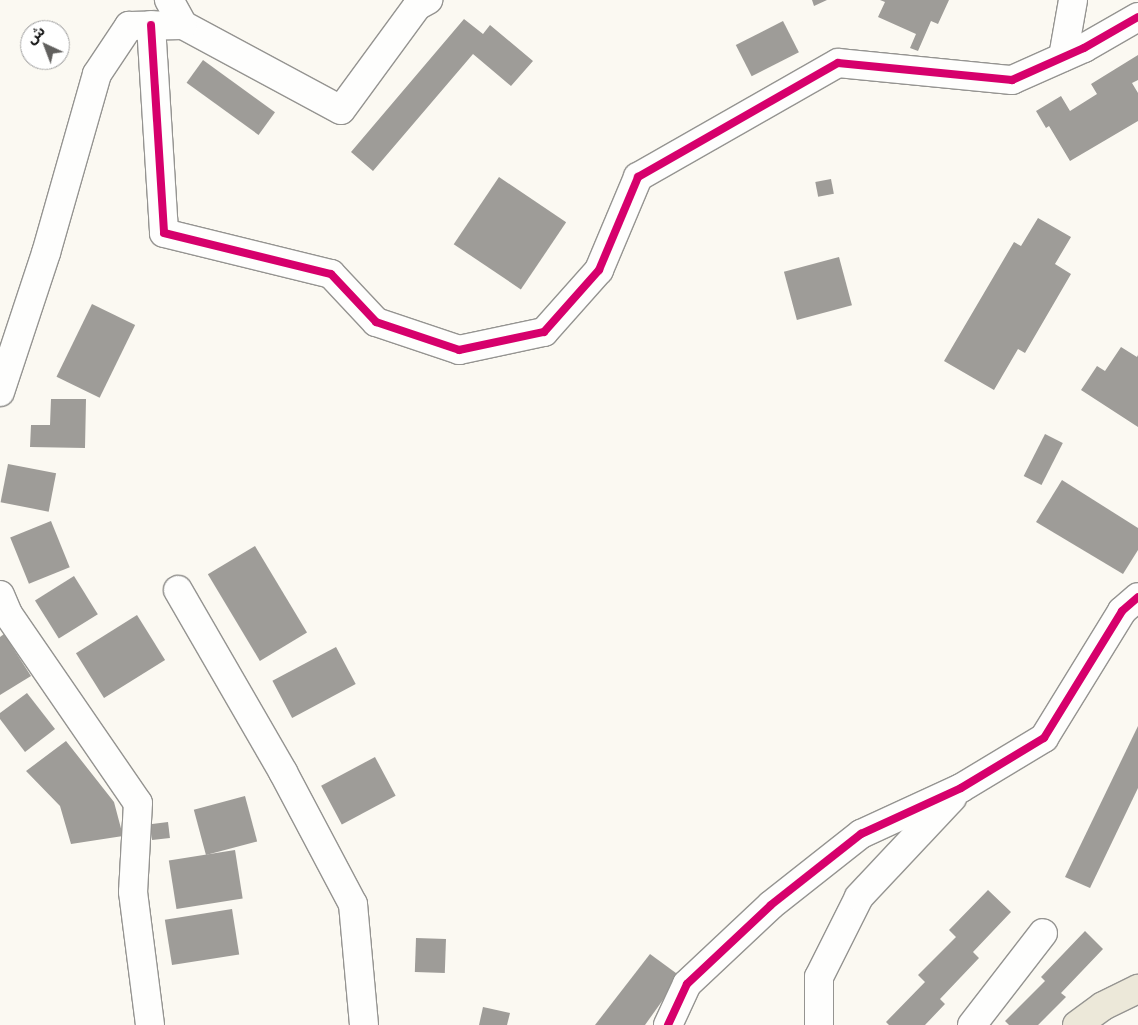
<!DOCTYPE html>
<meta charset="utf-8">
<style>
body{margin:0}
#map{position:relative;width:1138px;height:1025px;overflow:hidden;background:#fbf9f2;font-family:"Crimson Pro","Noto Sans Arabic",serif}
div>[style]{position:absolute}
.building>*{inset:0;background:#9e9c98;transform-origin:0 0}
.roads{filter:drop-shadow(1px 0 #959491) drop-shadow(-1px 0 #959491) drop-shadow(0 1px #959491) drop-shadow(0 -1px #959491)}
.minor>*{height:28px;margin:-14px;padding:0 14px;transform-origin:14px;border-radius:14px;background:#fefefd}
.major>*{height:28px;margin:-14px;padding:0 14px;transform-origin:14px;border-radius:14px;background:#ece8d9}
.cycleway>*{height:8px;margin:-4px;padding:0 4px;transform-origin:4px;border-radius:4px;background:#d6006c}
span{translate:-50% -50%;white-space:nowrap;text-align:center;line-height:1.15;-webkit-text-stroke:5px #fff;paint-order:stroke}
.north{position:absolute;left:20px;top:20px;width:50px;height:50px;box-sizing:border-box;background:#fff;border:1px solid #9f9f9f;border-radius:50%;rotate:317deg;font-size:14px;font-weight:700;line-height:20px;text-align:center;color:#0e0e0e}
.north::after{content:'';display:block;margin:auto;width:18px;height:22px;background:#61605e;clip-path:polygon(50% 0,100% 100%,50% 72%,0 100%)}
</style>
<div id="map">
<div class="building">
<i style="clip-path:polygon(812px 0,827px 0,814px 6px)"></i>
<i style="clip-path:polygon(880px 0,949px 0,938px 24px,931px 21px,918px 51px,910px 48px,916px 34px,878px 17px,885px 2px)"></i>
<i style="clip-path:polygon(464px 19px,483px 34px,490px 25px,533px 61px,511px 86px,473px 54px,373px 171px,351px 152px)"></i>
<i style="left:783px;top:21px;width:35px;height:53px;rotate:63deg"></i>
<i style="clip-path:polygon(1138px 55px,1138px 80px,1132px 83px,1138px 93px,1138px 121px,1070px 161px,1049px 126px,1046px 128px,1036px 111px,1061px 96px,1070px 111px,1097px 94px,1091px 84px)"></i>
<i style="left:203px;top:60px;width:89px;height:28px;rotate:36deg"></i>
<i style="left:499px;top:177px;width:81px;height:81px;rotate:34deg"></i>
<i style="left:831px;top:179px;width:15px;height:16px;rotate:79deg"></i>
<i style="clip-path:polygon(1038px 218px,1071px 237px,1055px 264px,1071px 274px,1025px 353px,1018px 349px,994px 390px,944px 361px,1014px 242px,1021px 246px)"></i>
<i style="left:839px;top:257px;width:50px;height:57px;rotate:75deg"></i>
<i style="left:92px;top:304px;width:48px;height:81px;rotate:26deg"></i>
<i style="clip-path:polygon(1121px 347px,1137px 357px,1138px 355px,1138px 427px,1081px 390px,1097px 366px,1105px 371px)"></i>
<i style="clip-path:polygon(51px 399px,86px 399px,85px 448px,30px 447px,31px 425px,50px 425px)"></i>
<i style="left:1045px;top:434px;width:20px;height:47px;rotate:27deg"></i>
<i style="left:8px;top:464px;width:49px;height:39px;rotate:11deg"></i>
<i style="clip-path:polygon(1062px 480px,1138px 528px,1138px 550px,1123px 574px,1036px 522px)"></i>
<i style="left:51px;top:521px;width:50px;height:44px;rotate:68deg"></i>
<i style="left:255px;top:546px;width:101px;height:55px;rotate:59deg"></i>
<i style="left:74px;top:576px;width:45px;height:46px;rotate:58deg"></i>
<i style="left:137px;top:615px;width:53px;height:72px;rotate:58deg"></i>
<i style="clip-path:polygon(4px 634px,31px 676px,0 695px,0 637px)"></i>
<i style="left:336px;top:647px;width:42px;height:72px;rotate:62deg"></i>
<i style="clip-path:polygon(27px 693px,55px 729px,25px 752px,0 719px,0 713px)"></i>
<i style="clip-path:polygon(1138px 726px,1138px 788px,1090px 888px,1065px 877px)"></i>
<i style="clip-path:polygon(66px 741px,114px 802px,123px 836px,71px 844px,60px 806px,26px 771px)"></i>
<i style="left:375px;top:757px;width:44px;height:61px;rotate:62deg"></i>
<i style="left:245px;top:796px;width:47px;height:53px;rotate:75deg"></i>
<i style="left:168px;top:822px;width:16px;height:18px;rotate:83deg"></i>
<i style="left:235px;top:850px;width:49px;height:67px;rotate:81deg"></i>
<i style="clip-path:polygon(988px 890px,1011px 912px,973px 952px,979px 958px,940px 999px,945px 1004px,925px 1025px,889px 1025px,886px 1022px,925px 982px,918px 975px,956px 937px,949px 930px)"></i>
<i style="left:232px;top:909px;width:46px;height:68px;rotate:81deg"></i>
<i style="clip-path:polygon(1085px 931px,1103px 949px,1061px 993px,1066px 997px,1038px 1025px,1009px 1025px,1005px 1021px,1045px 981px,1041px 977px)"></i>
<i style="left:416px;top:938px;width:30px;height:34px;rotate:2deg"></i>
<i style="clip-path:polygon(650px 954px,680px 976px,645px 1025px,595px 1025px)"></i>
<i style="clip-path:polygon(483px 1007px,510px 1013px,507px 1025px,479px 1025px)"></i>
</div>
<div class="roads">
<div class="minor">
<i style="left:151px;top:25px;width:208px;rotate:86.4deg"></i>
<i style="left:164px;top:233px;width:172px;rotate:13.8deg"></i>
<i style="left:331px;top:274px;width:66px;rotate:46.8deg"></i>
<i style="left:376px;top:322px;width:88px;rotate:18.6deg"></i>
<i style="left:459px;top:350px;width:87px;rotate:-12deg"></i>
<i style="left:544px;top:332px;width:83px;rotate:-48.4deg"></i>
<i style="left:599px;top:270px;width:101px;rotate:-67.2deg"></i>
<i style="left:638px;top:177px;width:230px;rotate:-29.7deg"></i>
<i style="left:838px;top:63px;width:175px;rotate:5.6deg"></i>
<i style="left:1012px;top:80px;width:79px;rotate:-24deg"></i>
<i style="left:1084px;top:48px;width:62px;rotate:-29.9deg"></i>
<i style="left:183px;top:25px;width:179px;rotate:28.3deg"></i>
<i style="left:341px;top:110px;width:129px;rotate:-53.8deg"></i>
<i style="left:417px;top:6px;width:13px;rotate:-29deg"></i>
<i style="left:1063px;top:57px;width:58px;rotate:-80deg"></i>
<i style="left:0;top:392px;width:146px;rotate:-71.7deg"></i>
<i style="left:46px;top:253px;width:186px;rotate:-74.1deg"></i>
<i style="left:97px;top:74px;width:58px;rotate:-56.3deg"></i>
<i style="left:129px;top:26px;width:54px;rotate:-1.1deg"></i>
<i style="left:183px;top:25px;width:29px;rotate:-119deg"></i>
<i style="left:178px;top:590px;width:210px;rotate:60deg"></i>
<i style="left:283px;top:772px;width:149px;rotate:62.1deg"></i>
<i style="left:353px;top:904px;width:121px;rotate:84.8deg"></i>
<i style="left:0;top:595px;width:21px;rotate:67deg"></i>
<i style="left:8px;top:614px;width:229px;rotate:55.5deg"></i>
<i style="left:138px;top:803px;width:89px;rotate:93.2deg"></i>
<i style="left:133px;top:892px;width:134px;rotate:82.7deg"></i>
<i style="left:668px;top:1025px;width:45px;rotate:-65.1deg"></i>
<i style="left:687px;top:984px;width:115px;rotate:-43.2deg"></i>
<i style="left:771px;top:905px;width:115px;rotate:-38.3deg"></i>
<i style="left:861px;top:834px;width:110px;rotate:-24.7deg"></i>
<i style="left:961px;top:788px;width:97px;rotate:-31.1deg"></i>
<i style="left:1044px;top:738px;width:149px;rotate:-58.4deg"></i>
<i style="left:1122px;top:611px;width:21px;rotate:-41deg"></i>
<i style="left:819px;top:1025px;width:48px;rotate:-90deg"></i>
<i style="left:819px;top:977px;width:89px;rotate:-63.4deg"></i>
<i style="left:859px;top:897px;width:136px;rotate:-46.8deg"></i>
<i style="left:972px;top:1025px;width:116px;rotate:-52.3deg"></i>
</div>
<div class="major">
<i style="left:1077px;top:1025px;width:32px;rotate:-36deg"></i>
<i style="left:1103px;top:1006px;width:39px;rotate:-26deg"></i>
</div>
</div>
<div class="cycleway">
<i style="left:151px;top:25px;width:208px;rotate:86.4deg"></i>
<i style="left:164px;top:233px;width:172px;rotate:13.8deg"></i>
<i style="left:331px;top:274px;width:66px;rotate:46.8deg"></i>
<i style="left:376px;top:322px;width:88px;rotate:18.6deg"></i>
<i style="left:459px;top:350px;width:87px;rotate:-12deg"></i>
<i style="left:544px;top:332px;width:83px;rotate:-48.4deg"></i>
<i style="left:599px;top:270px;width:101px;rotate:-67.2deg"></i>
<i style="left:638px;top:177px;width:230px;rotate:-29.7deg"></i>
<i style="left:838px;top:63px;width:175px;rotate:5.6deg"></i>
<i style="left:1012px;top:80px;width:79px;rotate:-24deg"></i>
<i style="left:1084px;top:48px;width:62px;rotate:-29.9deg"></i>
<i style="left:668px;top:1025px;width:45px;rotate:-65.1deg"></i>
<i style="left:687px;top:984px;width:115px;rotate:-43.2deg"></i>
<i style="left:771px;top:905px;width:115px;rotate:-38.3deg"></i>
<i style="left:861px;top:834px;width:110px;rotate:-24.7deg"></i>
<i style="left:961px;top:788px;width:97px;rotate:-31.1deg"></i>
<i style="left:1044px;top:738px;width:149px;rotate:-58.4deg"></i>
<i style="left:1122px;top:611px;width:21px;rotate:-41deg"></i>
</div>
<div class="north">ش</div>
</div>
